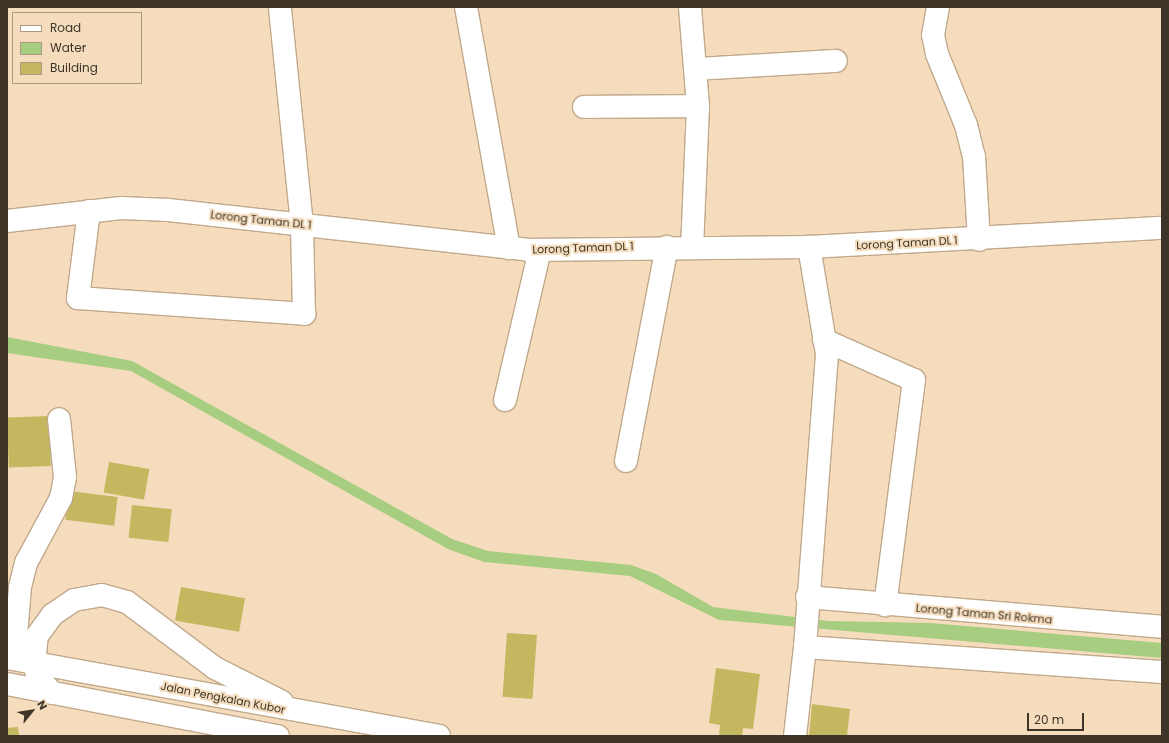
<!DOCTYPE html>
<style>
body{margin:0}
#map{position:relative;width:1169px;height:743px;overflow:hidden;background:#f4dcbd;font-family:Poppins,sans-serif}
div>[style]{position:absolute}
.water>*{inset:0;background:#a7cd80}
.building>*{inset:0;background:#c3b860;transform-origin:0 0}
.roads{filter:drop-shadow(1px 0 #c0a98b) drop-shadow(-1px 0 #c0a98b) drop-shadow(0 1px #c0a98b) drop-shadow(0 -1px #c0a98b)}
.minor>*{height:22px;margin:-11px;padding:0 11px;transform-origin:11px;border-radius:11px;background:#fff}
.major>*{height:22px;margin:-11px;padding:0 11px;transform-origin:11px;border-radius:11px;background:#fff}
span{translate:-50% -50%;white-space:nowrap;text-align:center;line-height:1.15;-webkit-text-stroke:4px #f4dcbd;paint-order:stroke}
.street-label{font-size:11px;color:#3e3428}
.frame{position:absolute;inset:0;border:8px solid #3e3428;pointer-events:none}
.legend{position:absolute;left:12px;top:12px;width:130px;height:72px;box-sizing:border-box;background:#f4dcbd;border:1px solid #ab9981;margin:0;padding:5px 7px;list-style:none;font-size:12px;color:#3e3428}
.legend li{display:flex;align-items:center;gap:8px;height:20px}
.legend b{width:20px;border:1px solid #ab9981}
.north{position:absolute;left:12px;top:691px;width:40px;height:40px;-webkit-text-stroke:3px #f4dcbd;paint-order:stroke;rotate:60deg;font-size:11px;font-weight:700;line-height:16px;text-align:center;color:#3e3428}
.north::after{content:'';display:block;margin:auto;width:14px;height:18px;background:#3e3428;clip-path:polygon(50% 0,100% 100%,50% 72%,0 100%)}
.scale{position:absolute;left:1027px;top:713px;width:57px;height:18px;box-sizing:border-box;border:2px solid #3e3428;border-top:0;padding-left:5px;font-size:12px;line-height:14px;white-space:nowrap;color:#3e3428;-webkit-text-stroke:3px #f4dcbd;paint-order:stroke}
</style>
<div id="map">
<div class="water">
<i style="clip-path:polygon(7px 337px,132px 361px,452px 539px,488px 551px,631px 565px,656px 574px,713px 607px,828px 621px,930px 623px,1162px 643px,1162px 658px,719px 620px,630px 576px,484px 562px,448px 549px,131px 371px,7px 353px)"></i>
</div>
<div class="building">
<i style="left:49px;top:416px;width:50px;height:42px;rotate:88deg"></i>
<i style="left:109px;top:462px;width:41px;height:31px;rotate:10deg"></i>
<i style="left:69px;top:491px;width:49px;height:29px;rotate:7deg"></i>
<i style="left:132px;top:505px;width:40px;height:33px;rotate:6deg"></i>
<i style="left:181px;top:587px;width:65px;height:34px;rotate:10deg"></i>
<i style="left:507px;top:633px;width:30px;height:64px;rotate:4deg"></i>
<i style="clip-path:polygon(716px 668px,760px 674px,753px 729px,743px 728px,742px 736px,719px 736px,720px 725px,709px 723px)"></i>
<i style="clip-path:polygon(812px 704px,850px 709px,847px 736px,809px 736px)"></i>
<i style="clip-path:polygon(18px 727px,19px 736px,7px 736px,7px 728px)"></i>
</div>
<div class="roads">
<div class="minor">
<i style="left:466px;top:7px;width:245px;rotate:79.9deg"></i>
<i style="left:690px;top:7px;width:99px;rotate:85.4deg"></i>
<i style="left:698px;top:106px;width:142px;rotate:92.4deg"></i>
<i style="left:938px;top:7px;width:28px;rotate:100deg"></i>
<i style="left:933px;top:35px;width:19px;rotate:78deg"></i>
<i style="left:937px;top:54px;width:77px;rotate:67.8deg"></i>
<i style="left:966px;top:125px;width:32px;rotate:76deg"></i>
<i style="left:974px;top:156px;width:84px;rotate:86.6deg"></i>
<i style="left:696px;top:69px;width:140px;rotate:-3.3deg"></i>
<i style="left:584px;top:107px;width:114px;rotate:-0.5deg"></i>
<i style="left:89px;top:211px;width:88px;rotate:97.2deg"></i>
<i style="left:78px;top:298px;width:227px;rotate:4deg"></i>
<i style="left:304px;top:314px;width:89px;rotate:-91.3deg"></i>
<i style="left:302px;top:225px;width:219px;rotate:-95.8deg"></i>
<i style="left:7px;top:221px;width:115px;rotate:-6.5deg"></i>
<i style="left:121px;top:208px;width:47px;rotate:2.4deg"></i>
<i style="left:168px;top:210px;width:362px;rotate:6.3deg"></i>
<i style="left:528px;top:250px;width:281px;rotate:-0.6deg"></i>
<i style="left:809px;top:247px;width:354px;rotate:-3.1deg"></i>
<i style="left:824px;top:340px;width:98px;rotate:24deg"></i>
<i style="left:914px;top:380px;width:227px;rotate:97.3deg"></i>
<i style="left:505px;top:400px;width:154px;rotate:-76.9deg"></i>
<i style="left:626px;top:461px;width:218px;rotate:-79.2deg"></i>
<i style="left:807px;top:597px;width:356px;rotate:4.8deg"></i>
<i style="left:805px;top:647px;width:358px;rotate:4deg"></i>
<i style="left:14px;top:659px;width:72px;rotate:-85.2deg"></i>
<i style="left:20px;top:587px;width:25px;rotate:-76deg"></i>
<i style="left:26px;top:563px;width:74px;rotate:-61.7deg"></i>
<i style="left:61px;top:498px;width:21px;rotate:-79deg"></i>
<i style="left:65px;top:477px;width:58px;rotate:-95.9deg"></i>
<i style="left:795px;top:736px;width:90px;rotate:-83.6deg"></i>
<i style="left:805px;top:647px;width:294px;rotate:-85.7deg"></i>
<i style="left:827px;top:354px;width:109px;rotate:-99.5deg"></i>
</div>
<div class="major">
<i style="left:7px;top:658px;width:439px;rotate:10.2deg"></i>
<i style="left:7px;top:684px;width:276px;rotate:10.9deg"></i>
<i style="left:52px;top:693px;width:23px;rotate:-130deg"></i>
<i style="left:37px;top:675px;width:12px;rotate:-104deg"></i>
<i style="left:34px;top:663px;width:27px;rotate:-84deg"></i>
<i style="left:37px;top:636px;width:26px;rotate:-54deg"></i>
<i style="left:52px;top:615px;width:27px;rotate:-34deg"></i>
<i style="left:74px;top:600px;width:28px;rotate:-10deg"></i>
<i style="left:102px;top:595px;width:26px;rotate:16deg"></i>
<i style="left:127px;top:602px;width:110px;rotate:36.9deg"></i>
<i style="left:215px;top:668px;width:75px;rotate:26.9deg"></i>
</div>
</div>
<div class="street-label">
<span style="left:261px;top:220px;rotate:6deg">Lorong Taman DL 1</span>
<span style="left:907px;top:243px;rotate:-3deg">Lorong Taman DL 1</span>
<span style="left:583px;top:248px;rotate:-2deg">Lorong Taman DL 1</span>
<span style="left:984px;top:614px;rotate:5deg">Lorong Taman Sri Rokma</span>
<span style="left:223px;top:698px;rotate:11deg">Jalan Pengkalan Kubor</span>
</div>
<div class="frame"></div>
<ul class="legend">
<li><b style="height:5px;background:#fff"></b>Road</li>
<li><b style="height:11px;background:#a7cd80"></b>Water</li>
<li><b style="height:11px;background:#c3b860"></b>Building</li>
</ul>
<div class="north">N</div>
<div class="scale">20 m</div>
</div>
